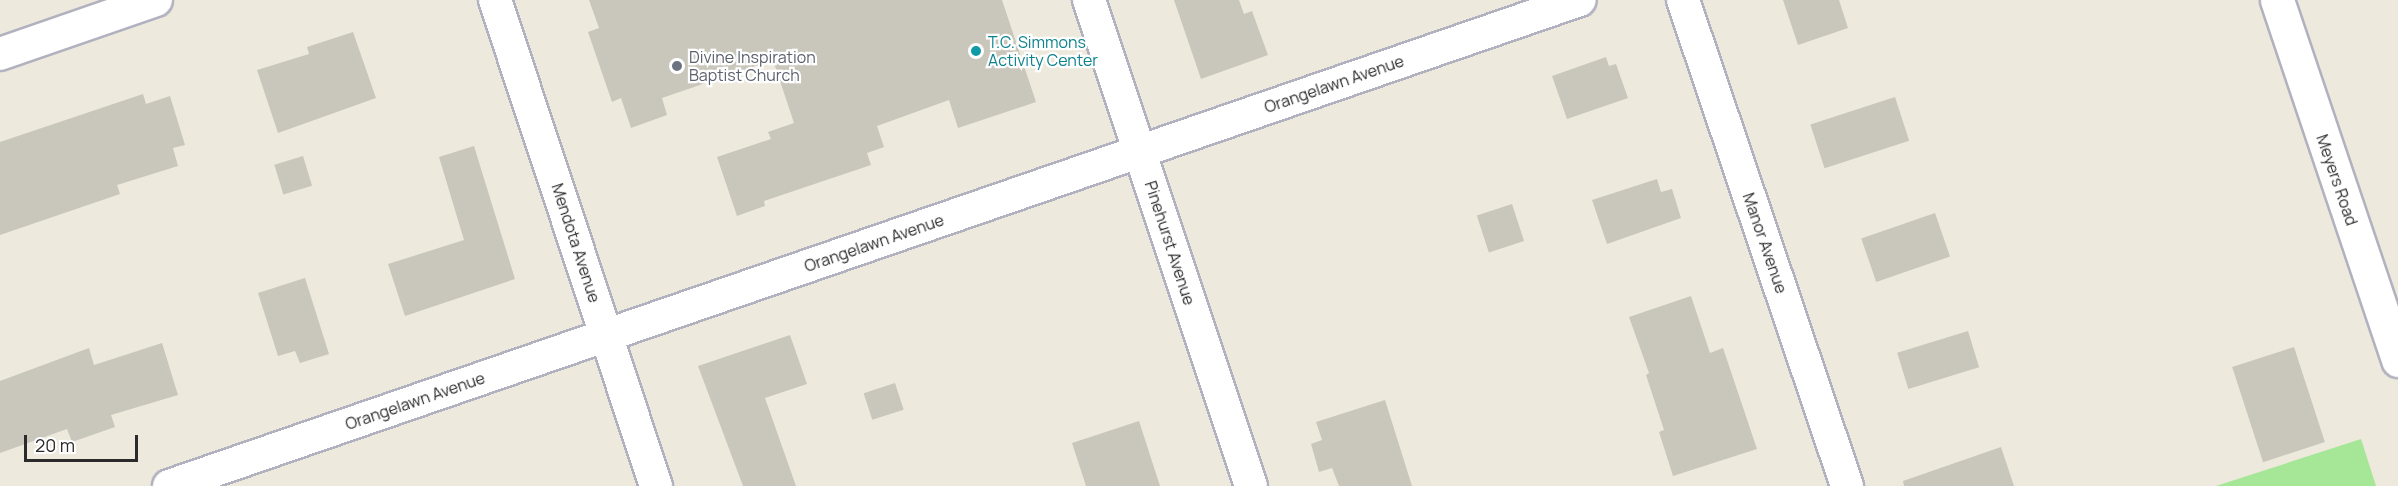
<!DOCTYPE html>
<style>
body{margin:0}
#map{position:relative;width:2398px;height:486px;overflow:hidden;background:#eee9dd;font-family:Manrope,sans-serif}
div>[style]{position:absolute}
.green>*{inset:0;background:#a5e697}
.building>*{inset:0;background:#c9c6bc;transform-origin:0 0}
.roads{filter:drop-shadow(2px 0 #b1b1bf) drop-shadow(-2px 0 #b1b1bf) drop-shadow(0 2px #b1b1bf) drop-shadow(0 -2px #b1b1bf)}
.minor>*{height:32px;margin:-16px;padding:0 16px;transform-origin:16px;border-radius:16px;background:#fff}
.tertiary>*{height:33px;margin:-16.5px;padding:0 16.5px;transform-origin:16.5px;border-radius:16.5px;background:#fff}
.dots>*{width:16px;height:16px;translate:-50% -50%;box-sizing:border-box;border:3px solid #fff;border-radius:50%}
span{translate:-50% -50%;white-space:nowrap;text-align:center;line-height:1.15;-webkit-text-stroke:4.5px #fff;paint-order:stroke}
.culture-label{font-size:16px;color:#0d838f}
.left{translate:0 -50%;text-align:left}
.worship-label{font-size:16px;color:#5b616d}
.street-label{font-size:16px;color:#2b2b2b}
.scale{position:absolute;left:24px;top:435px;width:114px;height:27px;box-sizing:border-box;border:3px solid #2b2b2b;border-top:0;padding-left:8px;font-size:18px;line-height:21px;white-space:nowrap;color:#2b2b2b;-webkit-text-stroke:4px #fff;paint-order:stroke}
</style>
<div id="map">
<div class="green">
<i style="clip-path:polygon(2361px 439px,2376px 486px,2216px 486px)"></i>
</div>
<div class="building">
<i style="clip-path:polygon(589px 0,1002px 0,1036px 102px,958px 128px,949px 100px,877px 126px,884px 147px,867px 153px,871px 165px,764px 201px,765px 206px,737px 216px,717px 157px,771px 139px,768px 132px,794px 123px,773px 60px,662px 98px,667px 115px,631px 128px,621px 98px,612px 102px,588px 32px,599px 28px)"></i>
<i style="clip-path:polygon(1174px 0,1239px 0,1244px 14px,1252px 11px,1268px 55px,1201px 79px)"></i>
<i style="clip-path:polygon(1783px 0,1839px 0,1848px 28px,1798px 45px)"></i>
<i style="clip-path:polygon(353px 32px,376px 98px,278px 133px,257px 70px,309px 54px,307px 47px)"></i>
<i style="clip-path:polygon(1606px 57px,1609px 66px,1616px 64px,1628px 98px,1567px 119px,1552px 76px)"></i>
<i style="clip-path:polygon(143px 94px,146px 104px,170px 96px,185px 145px,173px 148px,178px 166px,117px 185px,120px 194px,0 235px,0 142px)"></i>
<i style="left:1895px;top:97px;width:46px;height:89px;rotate:72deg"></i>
<i style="clip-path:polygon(474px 146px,515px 279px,405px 316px,388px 264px,464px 240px,439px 157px)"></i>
<i style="left:303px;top:156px;width:31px;height:30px;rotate:73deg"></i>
<i style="clip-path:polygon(1657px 179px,1661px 192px,1672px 189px,1681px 218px,1607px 244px,1592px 200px)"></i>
<i style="left:1512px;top:204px;width:39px;height:37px;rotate:72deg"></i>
<i style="left:1935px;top:213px;width:46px;height:78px;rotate:71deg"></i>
<i style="clip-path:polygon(305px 278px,329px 354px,300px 363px,295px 351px,278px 356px,258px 293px)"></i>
<i style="clip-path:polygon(1691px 296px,1710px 353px,1723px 348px,1757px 449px,1673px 476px,1659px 432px,1664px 430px,1646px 375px,1649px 373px,1629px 317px)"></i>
<i style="left:1968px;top:331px;width:38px;height:74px;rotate:73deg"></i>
<i style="clip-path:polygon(790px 335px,807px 384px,765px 398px,796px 486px,743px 486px,698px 366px)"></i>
<i style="clip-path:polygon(162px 343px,178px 395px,111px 415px,115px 427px,72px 442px,67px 429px,0 453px,0 381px,89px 348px,94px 365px)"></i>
<i style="left:2294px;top:347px;width:100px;height:65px;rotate:72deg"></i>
<i style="left:895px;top:383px;width:28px;height:33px;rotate:72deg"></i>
<i style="clip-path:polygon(1385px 400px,1412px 486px,1339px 486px,1332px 468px,1319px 472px,1311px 444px,1322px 440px,1316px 422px)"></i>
<i style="clip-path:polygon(1139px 421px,1160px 486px,1086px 486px,1072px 443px)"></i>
<i style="clip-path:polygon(2001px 447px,2014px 486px,1904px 486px,1903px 481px)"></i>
</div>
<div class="roads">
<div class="minor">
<i style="left:495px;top:0;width:512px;rotate:71.67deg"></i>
<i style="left:1089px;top:0;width:512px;rotate:71.57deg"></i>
<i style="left:1683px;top:0;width:513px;rotate:71.35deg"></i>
<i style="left:0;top:54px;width:165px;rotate:-19.1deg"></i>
<i style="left:169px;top:486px;width:1492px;rotate:-19.01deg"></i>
</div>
<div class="tertiary">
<i style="left:2277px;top:0;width:380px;rotate:71.4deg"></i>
</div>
</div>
<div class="dots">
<i style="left:976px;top:51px;background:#0f9aa8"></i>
<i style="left:677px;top:66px;background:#6b7280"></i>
</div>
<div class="culture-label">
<span class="left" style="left:988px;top:51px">T.C. Simmons<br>Activity Center</span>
</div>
<div class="worship-label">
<span class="left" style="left:689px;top:66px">Divine Inspiration<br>Baptist Church</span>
</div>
<div class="street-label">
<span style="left:1334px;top:84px;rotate:-19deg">Orangelawn Avenue</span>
<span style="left:2337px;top:180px;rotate:71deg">Meyers Road</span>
<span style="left:576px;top:243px;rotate:72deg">Mendota Avenue</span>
<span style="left:874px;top:243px;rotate:-19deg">Orangelawn Avenue</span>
<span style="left:1170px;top:243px;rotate:72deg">Pinehurst Avenue</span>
<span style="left:1765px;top:243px;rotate:71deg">Manor Avenue</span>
<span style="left:415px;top:401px;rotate:-19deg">Orangelawn Avenue</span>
</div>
<div class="scale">20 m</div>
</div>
